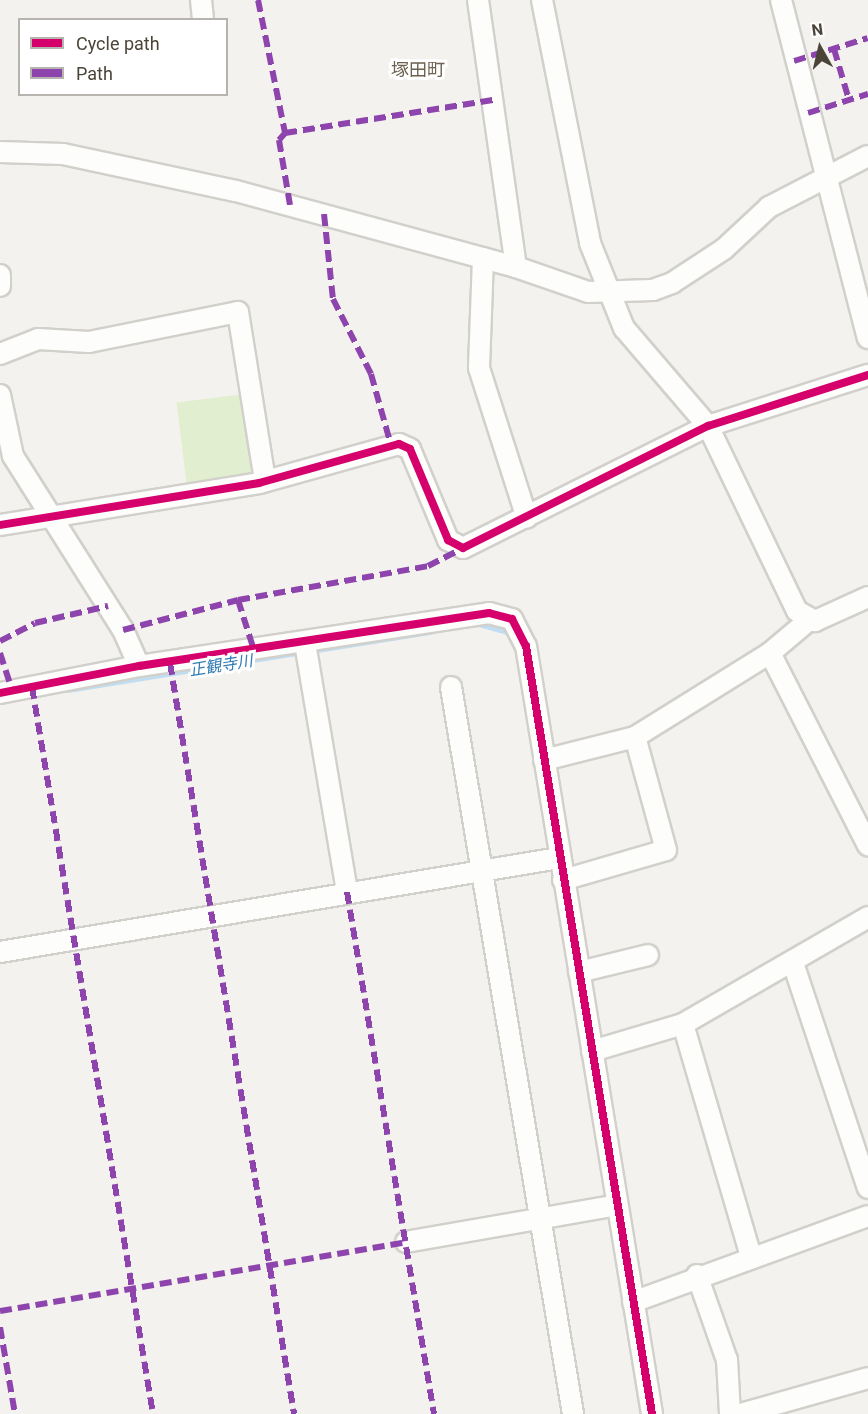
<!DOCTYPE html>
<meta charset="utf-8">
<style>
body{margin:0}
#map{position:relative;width:868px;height:1414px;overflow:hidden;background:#f4f2ee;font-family:Roboto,"Noto Sans JP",sans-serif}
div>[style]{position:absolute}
.green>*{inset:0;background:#e1eecf;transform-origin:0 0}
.stream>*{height:4.5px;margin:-2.25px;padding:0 2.25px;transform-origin:2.25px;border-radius:2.25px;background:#c0ddf1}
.roads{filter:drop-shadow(2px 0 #d2d0cb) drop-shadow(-2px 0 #d2d0cb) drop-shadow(0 2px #d2d0cb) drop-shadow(0 -2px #d2d0cb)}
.minor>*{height:20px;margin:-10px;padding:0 10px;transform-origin:10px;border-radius:10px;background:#fdfdfc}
.quiet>*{height:6px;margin-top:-3px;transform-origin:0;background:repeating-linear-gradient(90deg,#8e44ad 0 12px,transparent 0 18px)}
.cycleway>*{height:8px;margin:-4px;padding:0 4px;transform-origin:4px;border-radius:4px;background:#d6006c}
span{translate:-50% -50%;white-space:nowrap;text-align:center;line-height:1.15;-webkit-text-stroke:6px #fff;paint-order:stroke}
.water-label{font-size:16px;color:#2e7ab2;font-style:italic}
.quarter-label{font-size:18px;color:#6e6250}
.legend{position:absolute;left:18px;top:18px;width:210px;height:78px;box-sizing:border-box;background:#fff;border:2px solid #b7b4b0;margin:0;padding:8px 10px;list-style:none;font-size:18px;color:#4b4439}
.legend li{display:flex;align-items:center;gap:12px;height:30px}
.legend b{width:30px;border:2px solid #b7b4b0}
.north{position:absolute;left:790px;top:18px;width:60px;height:60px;-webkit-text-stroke:4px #fff;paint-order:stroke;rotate:352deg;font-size:16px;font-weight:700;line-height:24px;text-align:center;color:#4b4439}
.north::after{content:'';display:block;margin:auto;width:21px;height:27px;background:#4b4439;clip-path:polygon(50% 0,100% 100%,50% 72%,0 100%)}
</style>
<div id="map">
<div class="green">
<i style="left:245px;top:394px;width:84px;height:69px;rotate:83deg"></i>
</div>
<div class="stream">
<i style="left:479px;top:624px;width:32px;rotate:16deg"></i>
<i style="left:311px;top:651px;width:121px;rotate:-9.1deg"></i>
<i style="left:68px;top:690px;width:237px;rotate:-9.2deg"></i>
<i style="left:622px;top:1288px;width:128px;rotate:81deg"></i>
</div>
<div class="roads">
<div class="minor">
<i style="left:201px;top:0;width:20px;rotate:84deg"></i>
<i style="left:478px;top:0;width:270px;rotate:81.9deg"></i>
<i style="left:542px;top:0;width:248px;rotate:78.8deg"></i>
<i style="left:590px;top:243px;width:92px;rotate:68.2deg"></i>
<i style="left:624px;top:328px;width:129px;rotate:49.4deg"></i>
<i style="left:708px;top:426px;width:205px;rotate:64.3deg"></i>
<i style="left:797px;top:611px;width:21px;rotate:29deg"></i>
<i style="left:815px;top:621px;width:58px;rotate:-24.4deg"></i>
<i style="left:781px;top:0;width:349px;rotate:75.6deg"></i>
<i style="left:0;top:152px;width:63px;rotate:1.8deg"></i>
<i style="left:63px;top:154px;width:177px;rotate:12.1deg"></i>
<i style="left:236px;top:191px;width:290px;rotate:15.2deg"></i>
<i style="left:516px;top:267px;width:76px;rotate:19.1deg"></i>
<i style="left:588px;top:292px;width:65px;rotate:-1.8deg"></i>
<i style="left:653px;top:290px;width:20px;rotate:-20deg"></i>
<i style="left:672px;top:283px;width:62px;rotate:-33.2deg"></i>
<i style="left:724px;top:249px;width:62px;rotate:-43deg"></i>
<i style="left:769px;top:207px;width:111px;rotate:-27.3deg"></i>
<i style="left:483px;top:258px;width:110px;rotate:92.1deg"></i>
<i style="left:479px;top:368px;width:157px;rotate:72.3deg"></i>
<i style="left:0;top:275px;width:11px;rotate:90deg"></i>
<i style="left:0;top:354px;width:41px;rotate:-21.5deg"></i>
<i style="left:38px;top:339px;width:51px;rotate:3.4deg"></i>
<i style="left:89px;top:342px;width:152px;rotate:-11.4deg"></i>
<i style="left:238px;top:312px;width:171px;rotate:80.9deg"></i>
<i style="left:0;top:395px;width:62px;rotate:78deg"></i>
<i style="left:13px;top:456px;width:206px;rotate:57.7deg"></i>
<i style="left:123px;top:630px;width:39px;rotate:66deg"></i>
<i style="left:0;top:525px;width:262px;rotate:-9.2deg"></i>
<i style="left:259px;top:483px;width:145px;rotate:-15.6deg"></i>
<i style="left:399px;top:444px;width:12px;rotate:24deg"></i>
<i style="left:410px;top:449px;width:99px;rotate:67.3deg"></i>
<i style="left:448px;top:540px;width:17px;rotate:28deg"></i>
<i style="left:463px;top:548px;width:274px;rotate:-26.5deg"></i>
<i style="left:708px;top:426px;width:168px;rotate:-17.7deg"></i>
<i style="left:305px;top:643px;width:253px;rotate:80.4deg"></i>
<i style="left:770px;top:653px;width:216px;rotate:63deg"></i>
<i style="left:451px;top:687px;width:737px;rotate:80.47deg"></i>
<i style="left:0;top:693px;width:142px;rotate:-11deg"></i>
<i style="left:139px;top:666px;width:354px;rotate:-8.6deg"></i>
<i style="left:489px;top:613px;width:24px;rotate:15deg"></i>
<i style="left:512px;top:619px;width:30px;rotate:63deg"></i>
<i style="left:526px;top:646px;width:778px;rotate:80.68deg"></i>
<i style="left:544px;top:760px;width:94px;rotate:-14.2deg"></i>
<i style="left:635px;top:737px;width:159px;rotate:-31.9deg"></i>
<i style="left:770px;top:653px;width:51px;rotate:-40.2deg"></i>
<i style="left:563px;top:880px;width:107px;rotate:-16.2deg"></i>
<i style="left:666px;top:850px;width:117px;rotate:-105.3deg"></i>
<i style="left:0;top:952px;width:567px;rotate:-9.55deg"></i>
<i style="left:793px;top:963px;width:237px;rotate:71.6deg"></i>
<i style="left:579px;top:972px;width:71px;rotate:-13.8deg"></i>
<i style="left:683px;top:1024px;width:242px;rotate:73.7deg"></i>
<i style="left:592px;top:1051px;width:95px;rotate:-16.5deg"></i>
<i style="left:683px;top:1024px;width:214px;rotate:-30deg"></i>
<i style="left:406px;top:1242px;width:214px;rotate:-9.9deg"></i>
<i style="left:697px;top:1275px;width:90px;rotate:70.6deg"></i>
<i style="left:727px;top:1360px;width:54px;rotate:86.8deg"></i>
<i style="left:633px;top:1302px;width:250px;rotate:-20.1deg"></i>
<i style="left:741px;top:1414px;width:132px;rotate:-15.8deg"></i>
</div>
</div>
<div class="quiet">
<i style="left:258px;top:0;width:136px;rotate:78.5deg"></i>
<i style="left:834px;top:49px;width:53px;rotate:73.6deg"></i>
<i style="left:794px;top:61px;width:77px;rotate:-17.3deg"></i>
<i style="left:808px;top:113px;width:63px;rotate:-17.6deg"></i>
<i style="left:290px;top:205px;width:66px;rotate:-99.6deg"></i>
<i style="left:279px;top:140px;width:9px;rotate:-49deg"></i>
<i style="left:285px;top:133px;width:212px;rotate:-9deg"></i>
<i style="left:324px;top:214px;width:85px;rotate:84deg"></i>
<i style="left:333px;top:299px;width:84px;rotate:63.1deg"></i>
<i style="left:371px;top:374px;width:74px;rotate:74.3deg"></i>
<i style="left:238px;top:600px;width:52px;rotate:72.3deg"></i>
<i style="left:123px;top:630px;width:119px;rotate:-14.6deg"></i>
<i style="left:238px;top:600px;width:193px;rotate:-10.1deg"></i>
<i style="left:428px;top:566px;width:39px;rotate:-27deg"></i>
<i style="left:0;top:641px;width:39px;rotate:-27deg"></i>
<i style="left:35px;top:623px;width:75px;rotate:-13.1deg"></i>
<i style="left:0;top:653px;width:40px;rotate:72deg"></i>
<i style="left:170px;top:663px;width:761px;rotate:80.62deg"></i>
<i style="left:32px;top:687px;width:737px;rotate:80.55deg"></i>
<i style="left:347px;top:892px;width:529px;rotate:80.54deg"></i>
<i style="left:0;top:1311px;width:412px;rotate:-9.6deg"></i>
<i style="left:0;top:1327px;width:88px;rotate:80.2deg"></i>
</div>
<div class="cycleway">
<i style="left:0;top:525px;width:262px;rotate:-9.2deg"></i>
<i style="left:259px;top:483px;width:145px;rotate:-15.6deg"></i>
<i style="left:399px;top:444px;width:12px;rotate:24deg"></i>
<i style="left:410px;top:449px;width:99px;rotate:67.3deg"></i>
<i style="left:448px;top:540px;width:17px;rotate:28deg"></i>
<i style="left:463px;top:548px;width:274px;rotate:-26.5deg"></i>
<i style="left:708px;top:426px;width:168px;rotate:-17.7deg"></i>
<i style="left:0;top:693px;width:142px;rotate:-11deg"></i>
<i style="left:139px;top:666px;width:354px;rotate:-8.6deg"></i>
<i style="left:489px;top:613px;width:24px;rotate:15deg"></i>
<i style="left:512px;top:619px;width:30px;rotate:63deg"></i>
<i style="left:526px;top:646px;width:778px;rotate:80.68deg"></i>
</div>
<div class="water-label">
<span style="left:221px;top:666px;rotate:-9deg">正観寺川</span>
</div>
<div class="quarter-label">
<span style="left:418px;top:70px">塚田町</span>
</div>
<ul class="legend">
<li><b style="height:8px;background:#d6006c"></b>Cycle path</li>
<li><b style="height:8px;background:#8e44ad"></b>Path</li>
</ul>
<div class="north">N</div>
</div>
